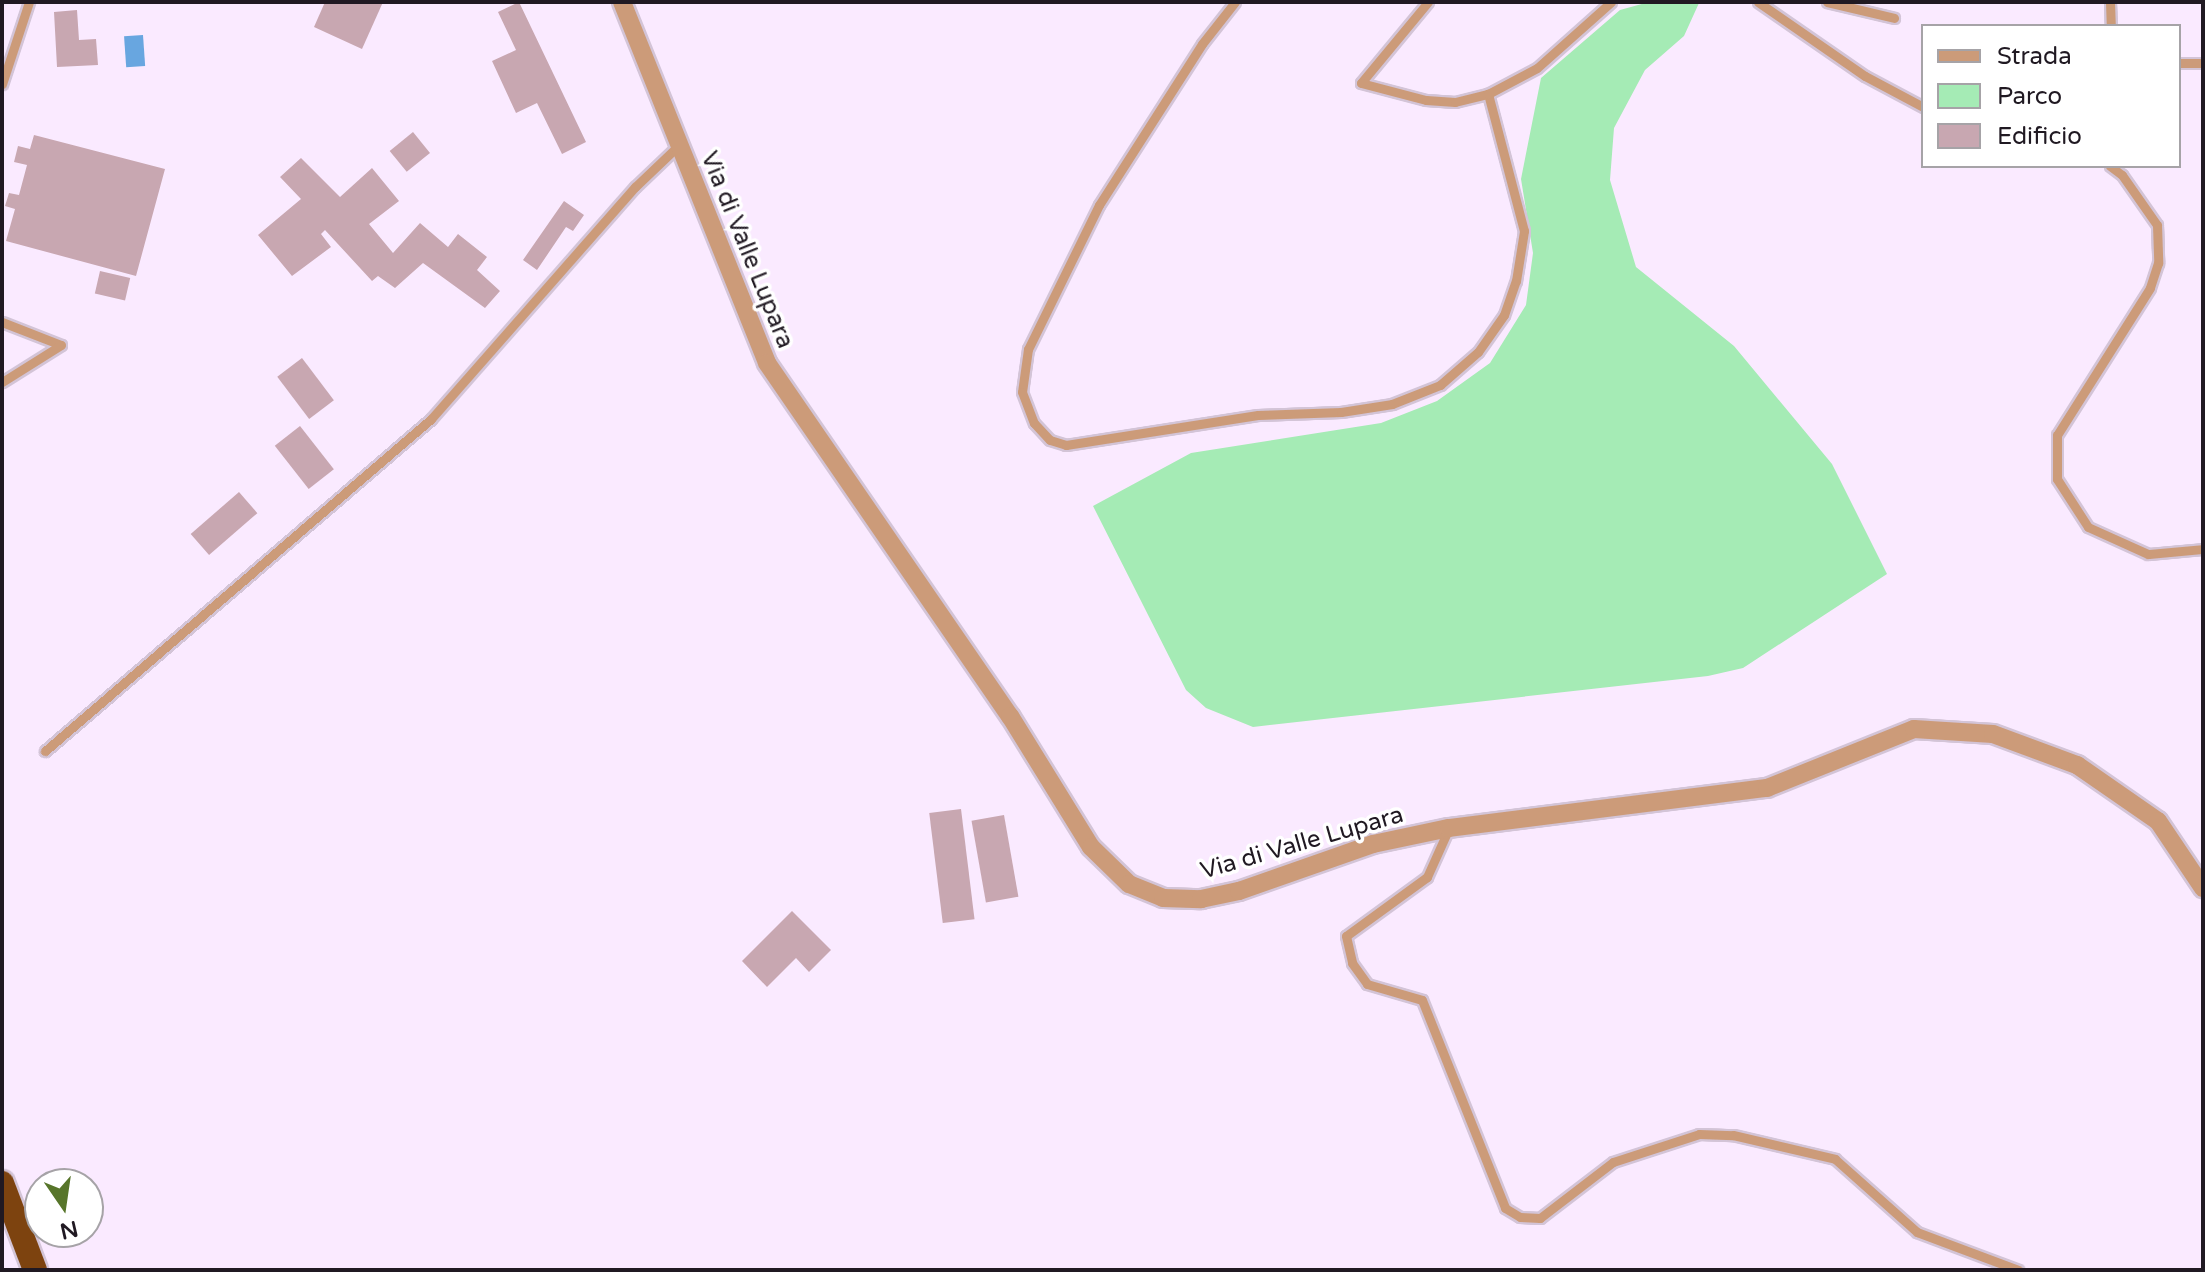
<!DOCTYPE html>
<style>
body{margin:0}
#map{position:relative;width:2205px;height:1272px;overflow:hidden;background:#faeaff;font-family:"Varela Round",sans-serif}
div>[style]{position:absolute}
.green>*{inset:0;background:#a5ebb5}
.water>*{inset:0;background:#68a6e0;transform-origin:0 0}
.building>*{inset:0;background:#c8a7b1;transform-origin:0 0}
.roads{filter:drop-shadow(2px 0 #d3c4d7) drop-shadow(-2px 0 #d3c4d7) drop-shadow(0 2px #d3c4d7) drop-shadow(0 -2px #d3c4d7)}
.lane>*{height:9px;margin:-4.5px;padding:0 4.5px;transform-origin:4.5px;border-radius:4.5px;background:#cc9b79}
.street>*{height:18px;margin:-9px;padding:0 9px;transform-origin:9px;border-radius:9px;background:#cc9b79}
.highway>*{height:24px;margin:-12px;padding:0 12px;transform-origin:12px;border-radius:12px;background:#7d430f}
span{translate:-50% -50%;white-space:nowrap;text-align:center;line-height:1.15;-webkit-text-stroke:7px #fff;paint-order:stroke}
.street-label{font-size:24px;color:#201922}
.frame{position:absolute;inset:0;border:4px solid #201922;pointer-events:none}
.legend{position:absolute;left:1921px;top:24px;width:260px;height:144px;box-sizing:border-box;background:#fff;border:2px solid #a6a3a7;margin:0;padding:10px 14px;list-style:none;font-size:24px;color:#201922}
.legend li{display:flex;align-items:center;gap:16px;height:40px}
.legend b{width:40px;border:2px solid #a6a3a7}
.north{position:absolute;left:24px;top:1168px;width:80px;height:80px;box-sizing:border-box;background:#fff;border:2px solid #a6a3a7;border-radius:50%;rotate:167deg;font-size:22px;font-weight:700;line-height:32px;text-align:center;color:#201922}
.north::after{content:'';display:block;margin:auto;width:28px;height:36px;background:#57752a;clip-path:polygon(50% 0,100% 100%,50% 72%,0 100%)}
</style>
<div id="map">
<div class="green">
<i style="clip-path:polygon(1649px 2px,1699px 3px,1684px 36px,1645px 70px,1614px 128px,1610px 180px,1636px 267px,1734px 346px,1832px 464px,1887px 574px,1743px 668px,1708px 676px,1253px 727px,1206px 708px,1186px 690px,1093px 506px,1191px 453px,1381px 423px,1437px 401px,1490px 363px,1526px 305px,1533px 253px,1521px 179px,1541px 78px,1620px 10px)"></i>
</div>
<div class="water">
<i style="left:143px;top:35px;width:31px;height:19px;rotate:86deg"></i>
</div>
<div class="building">
<i style="clip-path:polygon(325px 2px,383px 2px,362px 49px,314px 27px)"></i>
<i style="clip-path:polygon(519px 2px,586px 142px,562px 154px,537px 103px,516px 113px,492px 61px,516px 50px,498px 12px)"></i>
<i style="clip-path:polygon(77px 10px,79px 40px,96px 39px,98px 65px,57px 67px,54px 12px)"></i>
<i style="left:413px;top:132px;width:27px;height:30px;rotate:51deg"></i>
<i style="clip-path:polygon(34px 135px,165px 169px,136px 276px,6px 241px,15px 209px,5px 206px,9px 193px,19px 195px,27px 165px,14px 162px,18px 146px,30px 149px)"></i>
<i style="clip-path:polygon(301px 158px,340px 197px,372px 168px,399px 201px,369px 224px,393px 253px,420px 223px,448px 247px,458px 234px,487px 257px,477px 270px,500px 291px,485px 308px,423px 263px,395px 288px,378px 276px,372px 281px,325px 230px,321px 234px,331px 247px,292px 276px,258px 235px,301px 199px,280px 177px)"></i>
<i style="clip-path:polygon(564px 201px,584px 215px,573px 231px,566px 227px,537px 270px,523px 260px)"></i>
<i style="left:100px;top:271px;width:31px;height:23px;rotate:13deg"></i>
<i style="left:302px;top:358px;width:53px;height:31px;rotate:53deg"></i>
<i style="left:300px;top:426px;width:55px;height:32px;rotate:52deg"></i>
<i style="left:239px;top:492px;width:28px;height:64px;rotate:49deg"></i>
<i style="left:961px;top:809px;width:111px;height:32px;rotate:83deg"></i>
<i style="left:1004px;top:815px;width:83px;height:33px;rotate:80deg"></i>
<i style="clip-path:polygon(792px 911px,831px 950px,809px 972px,796px 958px,767px 987px,742px 961px)"></i>
</div>
<div class="roads">
<div class="lane">
<i style="left:1235px;top:2px;width:53px;rotate:128.2deg"></i>
<i style="left:1202px;top:44px;width:191px;rotate:122.6deg"></i>
<i style="left:1099px;top:205px;width:161px;rotate:116.2deg"></i>
<i style="left:1028px;top:349px;width:43px;rotate:97.9deg"></i>
<i style="left:1022px;top:392px;width:33px;rotate:69deg"></i>
<i style="left:1034px;top:423px;width:23px;rotate:47deg"></i>
<i style="left:1050px;top:440px;width:17px;rotate:17deg"></i>
<i style="left:1066px;top:445px;width:194px;rotate:-8.9deg"></i>
<i style="left:1258px;top:415px;width:83px;rotate:-2.1deg"></i>
<i style="left:1341px;top:412px;width:52px;rotate:-8.9deg"></i>
<i style="left:1392px;top:404px;width:52px;rotate:-21.6deg"></i>
<i style="left:1440px;top:385px;width:50px;rotate:-41deg"></i>
<i style="left:1478px;top:352px;width:45px;rotate:-54.9deg"></i>
<i style="left:1504px;top:315px;width:36px;rotate:-71deg"></i>
<i style="left:1516px;top:281px;width:51px;rotate:-80.9deg"></i>
<i style="left:1524px;top:231px;width:142px;rotate:-104.7deg"></i>
<i style="left:1428px;top:2px;width:105px;rotate:129.6deg"></i>
<i style="left:1361px;top:83px;width:67px;rotate:14.7deg"></i>
<i style="left:1426px;top:100px;width:29px;rotate:4deg"></i>
<i style="left:1455px;top:102px;width:34px;rotate:-14deg"></i>
<i style="left:1488px;top:94px;width:55px;rotate:-28deg"></i>
<i style="left:1537px;top:68px;width:99px;rotate:-41.7deg"></i>
<i style="left:1758px;top:2px;width:130px;rotate:34.7deg"></i>
<i style="left:1865px;top:76px;width:66px;rotate:28.1deg"></i>
<i style="left:1827px;top:2px;width:69px;rotate:13.4deg"></i>
<i style="left:2110px;top:2px;width:24px;rotate:88deg"></i>
<i style="left:2179px;top:63px;width:24px"></i>
<i style="left:2px;top:84px;width:86px;rotate:-71.8deg"></i>
<i style="left:2110px;top:166px;width:15px;rotate:37deg"></i>
<i style="left:2122px;top:175px;width:61px;rotate:55deg"></i>
<i style="left:2157px;top:225px;width:38px;rotate:88deg"></i>
<i style="left:2158px;top:263px;width:26px;rotate:108deg"></i>
<i style="left:2150px;top:288px;width:174px;rotate:122.3deg"></i>
<i style="left:2057px;top:435px;width:44px;rotate:90deg"></i>
<i style="left:2057px;top:479px;width:57px;rotate:57.1deg"></i>
<i style="left:2088px;top:527px;width:66px;rotate:24.2deg"></i>
<i style="left:2148px;top:554px;width:55px;rotate:-5.2deg"></i>
<i style="left:2px;top:322px;width:63px;rotate:21.3deg"></i>
<i style="left:61px;top:345px;width:70px;rotate:147.9deg"></i>
<i style="left:45px;top:751px;width:509px;rotate:-40.7deg"></i>
<i style="left:431px;top:419px;width:309px;rotate:-48.7deg"></i>
<i style="left:635px;top:187px;width:59px;rotate:-43.6deg"></i>
<i style="left:1449px;top:828px;width:54px;rotate:114.2deg"></i>
<i style="left:1427px;top:877px;width:100px;rotate:143.9deg"></i>
<i style="left:1346px;top:936px;width:28px;rotate:77deg"></i>
<i style="left:1352px;top:963px;width:26px;rotate:54deg"></i>
<i style="left:1367px;top:984px;width:57px;rotate:16.2deg"></i>
<i style="left:1422px;top:1000px;width:224px;rotate:68.2deg"></i>
<i style="left:1505px;top:1208px;width:17px;rotate:31deg"></i>
<i style="left:1520px;top:1217px;width:20px;rotate:3deg"></i>
<i style="left:1540px;top:1218px;width:92px;rotate:-37.5deg"></i>
<i style="left:1613px;top:1162px;width:90px;rotate:-18deg"></i>
<i style="left:1699px;top:1134px;width:34px;rotate:2deg"></i>
<i style="left:1733px;top:1135px;width:105px;rotate:13.2deg"></i>
<i style="left:1835px;top:1159px;width:110px;rotate:41.7deg"></i>
<i style="left:1917px;top:1232px;width:108px;rotate:20.6deg"></i>
</div>
<div class="street">
<i style="left:622px;top:2px;width:389px;rotate:68.1deg"></i>
<i style="left:767px;top:363px;width:429px;rotate:55.5deg"></i>
<i style="left:1010px;top:716px;width:154px;rotate:58.3deg"></i>
<i style="left:1091px;top:847px;width:53px;rotate:44.2deg"></i>
<i style="left:1129px;top:884px;width:37px;rotate:22deg"></i>
<i style="left:1163px;top:898px;width:38px;rotate:2deg"></i>
<i style="left:1201px;top:899px;width:39px;rotate:-12deg"></i>
<i style="left:1239px;top:891px;width:142px;rotate:-19.3deg"></i>
<i style="left:1373px;top:844px;width:78px;rotate:-11.9deg"></i>
<i style="left:1449px;top:828px;width:321px;rotate:-7.2deg"></i>
<i style="left:1767px;top:788px;width:158px;rotate:-21.9deg"></i>
<i style="left:1914px;top:729px;width:79px;rotate:3.6deg"></i>
<i style="left:1993px;top:734px;width:90px;rotate:20.3deg"></i>
<i style="left:2077px;top:765px;width:98px;rotate:34.7deg"></i>
<i style="left:2158px;top:821px;width:81px;rotate:56.1deg"></i>
</div>
<div class="highway">
<i style="left:2px;top:1183px;width:93px;rotate:69.2deg"></i>
</div>
</div>
<div class="street-label">
<span style="left:747px;top:250px;rotate:68deg">Via di Valle Lupara</span>
<span style="left:1302px;top:843px;rotate:-16deg">Via di Valle Lupara</span>
</div>
<div class="frame"></div>
<ul class="legend">
<li><b style="height:10px;background:#cc9b79"></b>Strada</li>
<li><b style="height:22px;background:#a5ebb5"></b>Parco</li>
<li><b style="height:22px;background:#c8a7b1"></b>Edificio</li>
</ul>
<div class="north">N</div>
</div>
